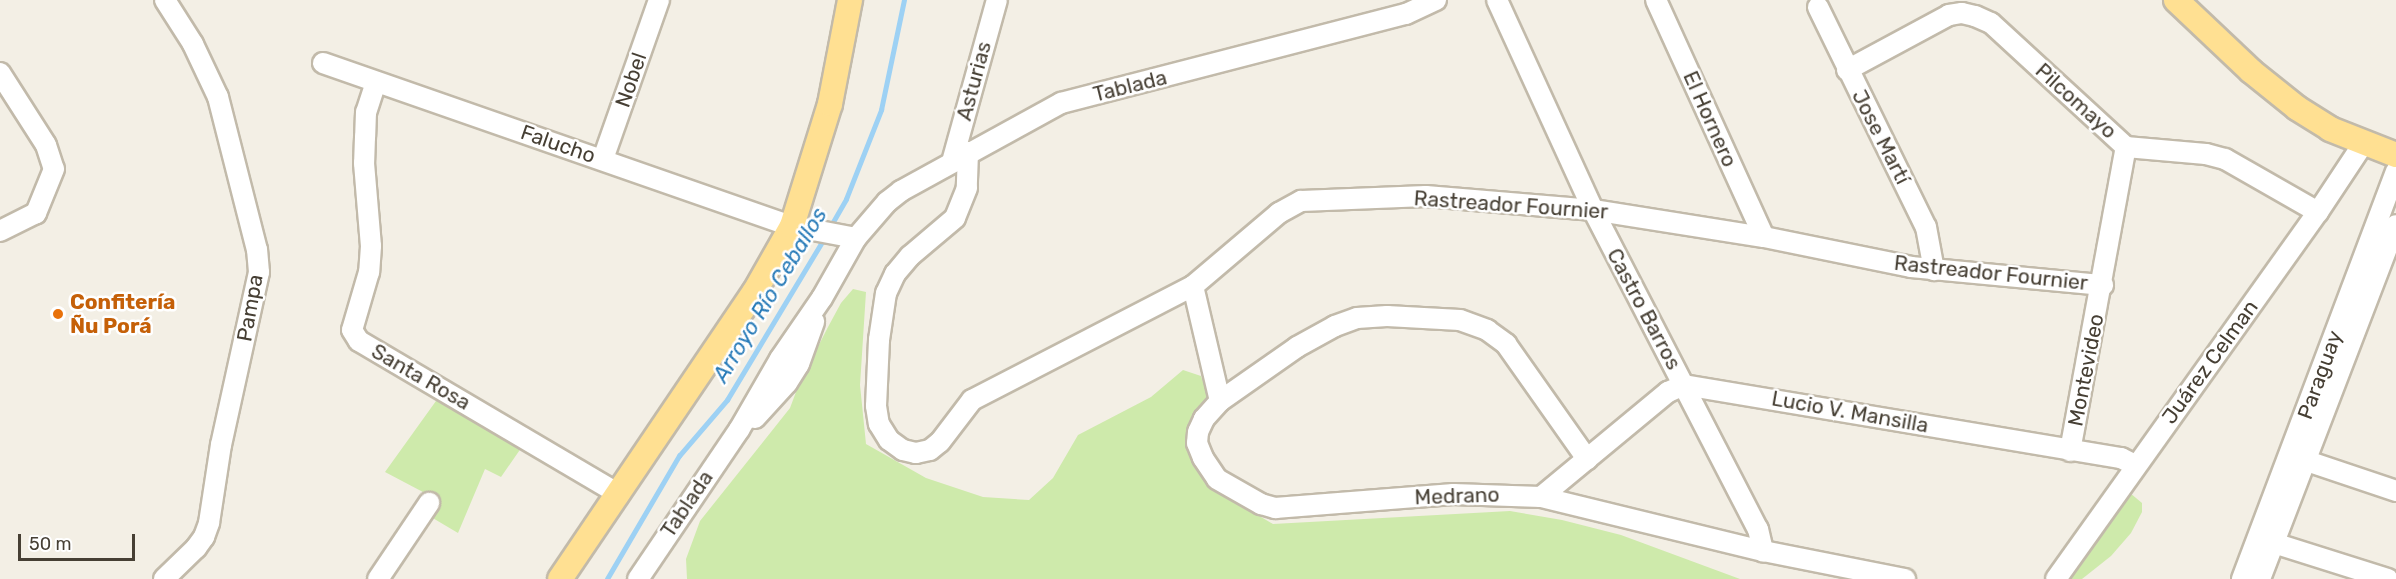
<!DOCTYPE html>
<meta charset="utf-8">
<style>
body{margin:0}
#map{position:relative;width:2396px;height:579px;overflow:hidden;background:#f3efe5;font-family:Rubik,sans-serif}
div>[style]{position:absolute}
.green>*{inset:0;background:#ceeaab}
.stream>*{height:4.5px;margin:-2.25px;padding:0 2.25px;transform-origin:2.25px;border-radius:2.25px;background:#9dd1f4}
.roads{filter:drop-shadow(2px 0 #c2baaa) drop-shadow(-2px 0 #c2baaa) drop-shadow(0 2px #c2baaa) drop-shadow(0 -2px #c2baaa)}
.minor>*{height:20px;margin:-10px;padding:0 10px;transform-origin:10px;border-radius:10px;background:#fff}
.major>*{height:24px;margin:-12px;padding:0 12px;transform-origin:12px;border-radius:12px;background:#ffe092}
.dots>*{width:16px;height:16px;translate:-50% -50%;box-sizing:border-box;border:3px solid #fff;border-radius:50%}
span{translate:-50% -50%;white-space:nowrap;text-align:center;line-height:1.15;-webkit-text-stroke:5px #fff;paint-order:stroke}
.street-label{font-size:21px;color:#463f34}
.food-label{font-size:21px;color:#c56008;font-weight:700}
.left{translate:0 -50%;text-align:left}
.water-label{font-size:22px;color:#287bb8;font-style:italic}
.scale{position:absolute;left:18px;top:534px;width:117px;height:27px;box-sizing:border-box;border:3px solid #463f34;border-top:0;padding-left:8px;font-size:18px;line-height:21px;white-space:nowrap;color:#463f34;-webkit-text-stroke:4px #fff;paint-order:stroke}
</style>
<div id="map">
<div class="green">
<i style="clip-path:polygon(853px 289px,866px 292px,860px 385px,866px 444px,926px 478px,983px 497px,1029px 500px,1053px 478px,1078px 435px,1151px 397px,1183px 370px,1201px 376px,1209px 399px,1189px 437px,1193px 466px,1229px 498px,1273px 524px,1510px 511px,1562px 520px,1621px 535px,1740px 579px,687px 579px,686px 559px,700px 521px,790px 408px,799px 384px,828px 327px,841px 303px)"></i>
<i style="clip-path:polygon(441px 394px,526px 441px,501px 477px,485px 469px,458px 533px,431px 517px,440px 501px,385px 472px)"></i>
<i style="clip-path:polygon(2124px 488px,2142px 503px,2142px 512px,2131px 533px,2111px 556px,2082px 579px,2060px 579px)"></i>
</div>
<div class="stream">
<i style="left:830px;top:227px;width:32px;rotate:-60deg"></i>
<i style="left:846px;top:199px;width:96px;rotate:-68.5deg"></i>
<i style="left:881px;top:110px;width:112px;rotate:-78.2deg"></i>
<i style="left:607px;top:579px;width:143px;rotate:-59.7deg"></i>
<i style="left:679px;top:456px;width:74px;rotate:-49.4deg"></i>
<i style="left:727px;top:400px;width:190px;rotate:-59deg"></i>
</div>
<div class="roads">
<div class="minor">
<i style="left:1497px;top:0;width:231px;rotate:65.4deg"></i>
<i style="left:1593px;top:210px;width:359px;rotate:62.7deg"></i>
<i style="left:1758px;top:529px;width:23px;rotate:77deg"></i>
<i style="left:1656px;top:0;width:260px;rotate:65.5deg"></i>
<i style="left:1818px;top:7px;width:245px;rotate:63.9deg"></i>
<i style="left:1926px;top:227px;width:44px;rotate:79.5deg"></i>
<i style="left:323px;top:63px;width:497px;rotate:19.2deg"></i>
<i style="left:792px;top:226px;width:65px;rotate:10.6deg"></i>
<i style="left:1847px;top:70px;width:116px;rotate:-28.3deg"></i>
<i style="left:1949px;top:15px;width:13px;rotate:-9deg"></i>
<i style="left:1962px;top:13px;width:13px;rotate:13deg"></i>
<i style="left:1975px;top:16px;width:17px;rotate:24deg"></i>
<i style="left:1991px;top:23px;width:183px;rotate:42.6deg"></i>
<i style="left:2126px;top:147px;width:80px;rotate:5deg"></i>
<i style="left:2206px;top:154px;width:20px;rotate:15deg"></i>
<i style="left:2225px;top:159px;width:107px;rotate:29.7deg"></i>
<i style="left:0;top:73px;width:85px;rotate:57.4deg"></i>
<i style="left:46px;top:145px;width:25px;rotate:72deg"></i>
<i style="left:54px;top:169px;width:48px;rotate:112.2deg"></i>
<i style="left:36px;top:213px;width:40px;rotate:153.4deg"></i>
<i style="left:376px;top:82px;width:32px;rotate:108deg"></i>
<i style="left:366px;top:112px;width:25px;rotate:92deg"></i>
<i style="left:365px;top:137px;width:26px;rotate:92deg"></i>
<i style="left:364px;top:163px;width:83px;rotate:85.2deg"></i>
<i style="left:371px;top:246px;width:26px;rotate:94deg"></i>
<i style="left:369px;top:272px;width:60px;rotate:106.3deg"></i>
<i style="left:352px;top:330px;width:13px;rotate:58deg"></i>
<i style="left:359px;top:341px;width:302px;rotate:30.5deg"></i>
<i style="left:968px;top:152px;width:36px;rotate:92deg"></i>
<i style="left:967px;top:188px;width:32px;rotate:112deg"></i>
<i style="left:955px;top:218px;width:59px;rotate:139.8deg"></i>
<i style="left:910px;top:256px;width:23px;rotate:130deg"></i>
<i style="left:895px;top:274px;width:21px;rotate:115deg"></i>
<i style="left:886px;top:293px;width:48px;rotate:98.5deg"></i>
<i style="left:879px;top:340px;width:66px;rotate:92.6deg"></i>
<i style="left:876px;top:406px;width:18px;rotate:81deg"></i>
<i style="left:879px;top:424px;width:19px;rotate:58deg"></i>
<i style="left:889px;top:440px;width:17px;rotate:36deg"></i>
<i style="left:903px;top:450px;width:13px;rotate:13deg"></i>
<i style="left:916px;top:453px;width:14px;rotate:-12deg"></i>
<i style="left:930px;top:450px;width:13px;rotate:-39deg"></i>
<i style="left:940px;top:442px;width:53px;rotate:-52.7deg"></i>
<i style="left:972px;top:400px;width:249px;rotate:-27.3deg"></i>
<i style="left:1193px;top:286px;width:113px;rotate:-40.3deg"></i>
<i style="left:1279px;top:213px;width:25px;rotate:-29deg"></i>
<i style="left:1301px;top:201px;width:125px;rotate:-2.3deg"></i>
<i style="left:1426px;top:196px;width:168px;rotate:4.8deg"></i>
<i style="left:1593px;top:210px;width:173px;rotate:9deg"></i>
<i style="left:1764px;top:237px;width:150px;rotate:11.5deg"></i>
<i style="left:1911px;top:267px;width:193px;rotate:5.4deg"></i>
<i style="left:603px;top:159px;width:169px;rotate:-70.6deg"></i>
<i style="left:952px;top:162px;width:168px;rotate:-74.5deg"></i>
<i style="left:1193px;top:286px;width:118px;rotate:76.8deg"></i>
<i style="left:1220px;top:401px;width:24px;rotate:132deg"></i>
<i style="left:1204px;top:419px;width:14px;rotate:115deg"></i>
<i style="left:1198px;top:432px;width:11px;rotate:95deg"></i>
<i style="left:1197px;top:443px;width:16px;rotate:68deg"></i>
<i style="left:1203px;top:458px;width:25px;rotate:56deg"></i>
<i style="left:1217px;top:479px;width:51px;rotate:29.6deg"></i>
<i style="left:1261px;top:504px;width:15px;rotate:16deg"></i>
<i style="left:1275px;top:508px;width:179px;rotate:-4.5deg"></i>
<i style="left:1453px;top:494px;width:88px;rotate:2deg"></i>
<i style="left:1541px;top:497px;width:228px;rotate:13.7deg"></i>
<i style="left:1763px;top:551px;width:145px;rotate:11.2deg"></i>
<i style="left:1220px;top:401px;width:94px;rotate:-35deg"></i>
<i style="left:1297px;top:347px;width:43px;rotate:-28.9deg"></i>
<i style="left:1335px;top:326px;width:23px;rotate:-20deg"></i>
<i style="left:1357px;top:318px;width:30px;rotate:-4deg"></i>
<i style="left:1387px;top:316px;width:73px;rotate:3.1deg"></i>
<i style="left:1460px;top:320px;width:29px;rotate:20deg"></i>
<i style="left:1487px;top:330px;width:24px;rotate:36deg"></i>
<i style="left:1506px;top:344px;width:141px;rotate:54.8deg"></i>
<i style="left:755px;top:418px;width:47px;rotate:-47.6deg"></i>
<i style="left:787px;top:383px;width:22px;rotate:-58deg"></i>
<i style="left:799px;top:364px;width:45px;rotate:-70.3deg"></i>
<i style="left:2070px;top:451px;width:309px;rotate:-79.6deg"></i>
<i style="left:2292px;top:456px;width:110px;rotate:18.6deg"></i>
<i style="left:1541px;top:497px;width:165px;rotate:-39.6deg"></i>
<i style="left:1668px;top:392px;width:17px;rotate:-24deg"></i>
<i style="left:1684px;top:385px;width:443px;rotate:9.5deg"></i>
<i style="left:2121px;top:458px;width:16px;rotate:27deg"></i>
<i style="left:2261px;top:539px;width:133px;rotate:17.5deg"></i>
<i style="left:164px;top:579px;width:45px;rotate:-44.1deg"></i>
<i style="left:196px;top:548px;width:14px;rotate:-54deg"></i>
<i style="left:204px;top:537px;width:15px;rotate:-70deg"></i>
<i style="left:209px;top:523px;width:79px;rotate:-81.3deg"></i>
<i style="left:221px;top:445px;width:177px;rotate:-77.6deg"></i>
<i style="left:259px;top:272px;width:22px;rotate:-95deg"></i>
<i style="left:257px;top:250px;width:158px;rotate:-104.3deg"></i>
<i style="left:218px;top:97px;width:59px;rotate:-115.3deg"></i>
<i style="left:193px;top:44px;width:52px;rotate:-122.5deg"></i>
<i style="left:378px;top:579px;width:92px;rotate:-56.1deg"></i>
<i style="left:638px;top:579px;width:180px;rotate:-55.9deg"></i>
<i style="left:739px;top:430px;width:82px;rotate:-60deg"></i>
<i style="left:780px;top:359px;width:74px;rotate:-55.5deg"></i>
<i style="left:822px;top:298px;width:69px;rotate:-60.5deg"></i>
<i style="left:856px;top:238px;width:48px;rotate:-49.3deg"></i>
<i style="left:887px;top:202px;width:18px;rotate:-38deg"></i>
<i style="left:901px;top:191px;width:183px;rotate:-28.8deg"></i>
<i style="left:1061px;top:103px;width:356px;rotate:-14.5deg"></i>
<i style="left:1406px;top:14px;width:33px;rotate:-25deg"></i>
<i style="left:2056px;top:579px;width:451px;rotate:-54.5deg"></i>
<i style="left:2318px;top:212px;width:82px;rotate:-56.5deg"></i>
<i style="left:2242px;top:579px;width:436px;rotate:-69.3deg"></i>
<i style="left:2260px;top:579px;width:379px;rotate:-69deg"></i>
</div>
<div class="major">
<i style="left:2176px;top:0;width:103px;rotate:43.4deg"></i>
<i style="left:2251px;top:71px;width:59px;rotate:38.8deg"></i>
<i style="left:2297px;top:108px;width:39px;rotate:32deg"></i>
<i style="left:2330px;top:129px;width:71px;rotate:21.5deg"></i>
<i style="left:560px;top:579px;width:346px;rotate:-55.9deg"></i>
<i style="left:754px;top:293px;width:77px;rotate:-60.4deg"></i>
<i style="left:792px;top:226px;width:128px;rotate:-72.7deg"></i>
<i style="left:830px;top:104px;width:106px;rotate:-79.1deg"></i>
</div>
</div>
<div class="dots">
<i style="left:58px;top:314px;background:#e8710a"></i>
</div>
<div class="street-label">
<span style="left:631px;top:80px;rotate:-71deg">Nobel</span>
<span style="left:974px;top:81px;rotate:-75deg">Asturias</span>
<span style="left:1130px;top:86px;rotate:-14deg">Tablada</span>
<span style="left:2076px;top:101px;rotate:42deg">Pilcomayo</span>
<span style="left:1710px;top:119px;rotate:66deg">El Hornero</span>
<span style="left:1881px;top:137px;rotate:63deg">Jose Martí</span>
<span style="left:558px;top:144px;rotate:19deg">Falucho</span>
<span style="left:1511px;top:205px;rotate:4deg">Rastreador Fournier</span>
<span style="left:1991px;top:273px;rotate:6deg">Rastreador Fournier</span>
<span style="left:250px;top:308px;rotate:-80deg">Pampa</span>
<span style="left:1644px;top:309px;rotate:62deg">Castro Barros</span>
<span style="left:2210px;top:362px;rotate:-54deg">Juárez Celman</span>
<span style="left:2086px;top:370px;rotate:-79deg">Montevideo</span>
<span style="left:2320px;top:375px;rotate:-70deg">Paraguay</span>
<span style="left:421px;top:377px;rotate:30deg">Santa Rosa</span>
<span style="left:1850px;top:412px;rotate:10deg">Lucio V. Mansilla</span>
<span style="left:1457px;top:496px;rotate:-2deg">Medrano</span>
<span style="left:687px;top:504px;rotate:-56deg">Tablada</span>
</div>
<div class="food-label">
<span class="left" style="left:70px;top:314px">Confitería<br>Ñu Porá</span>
</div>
<div class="water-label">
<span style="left:770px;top:295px;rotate:-59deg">Arroyo Río Ceballos</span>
</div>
<div class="scale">50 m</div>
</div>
